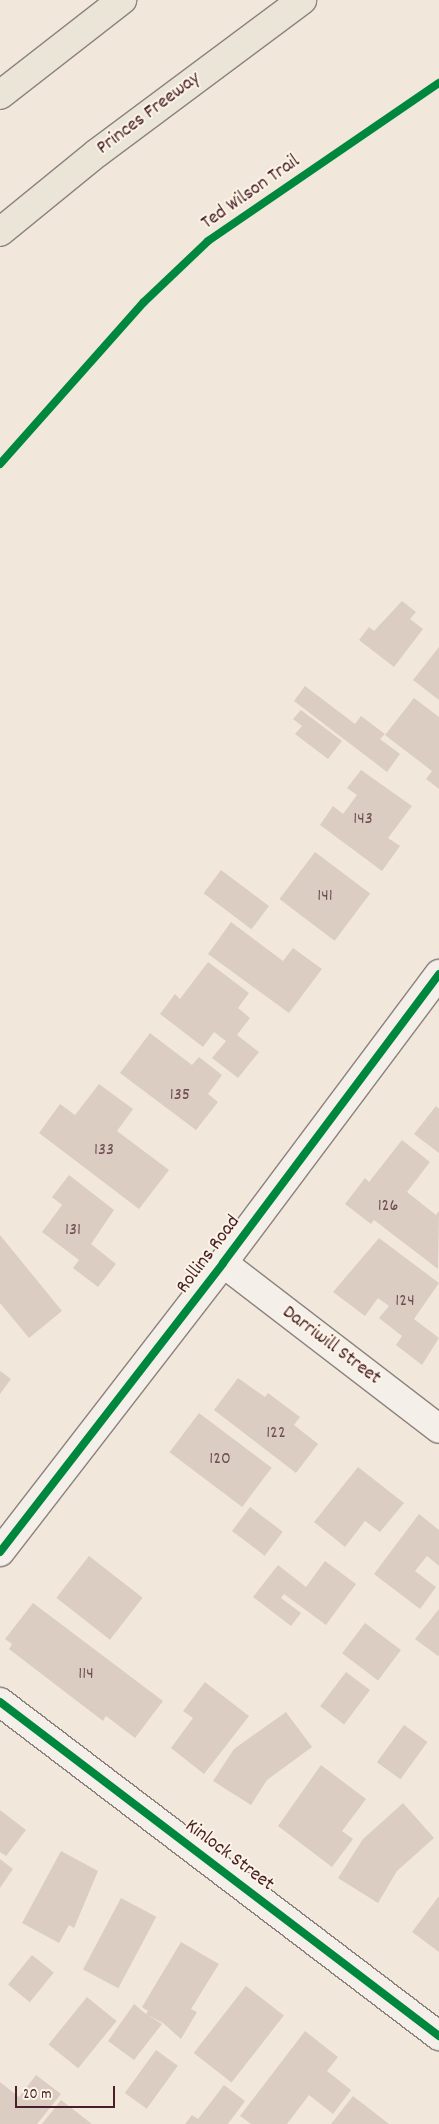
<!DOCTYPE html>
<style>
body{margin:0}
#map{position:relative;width:439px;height:2124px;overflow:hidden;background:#f1e7db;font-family:Dekko,sans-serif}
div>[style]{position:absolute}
.building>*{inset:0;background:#dccdc2;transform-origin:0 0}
.roads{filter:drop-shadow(1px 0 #8d817e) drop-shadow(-1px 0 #8d817e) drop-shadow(0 1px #8d817e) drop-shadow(0 -1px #8d817e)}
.minor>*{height:28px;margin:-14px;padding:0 14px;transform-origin:14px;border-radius:14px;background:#f4f0e9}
.motorway>*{height:28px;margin:-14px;padding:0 14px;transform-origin:14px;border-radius:14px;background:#ebe5d8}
.cycleway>*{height:8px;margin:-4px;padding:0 4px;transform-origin:4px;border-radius:4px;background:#00873e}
span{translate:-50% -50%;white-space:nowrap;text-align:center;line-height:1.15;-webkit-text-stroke:4px #fcf5e5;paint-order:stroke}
.number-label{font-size:18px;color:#714d53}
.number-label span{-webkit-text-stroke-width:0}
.street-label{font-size:20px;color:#4a1f2b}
.scale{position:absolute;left:15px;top:2086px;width:100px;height:22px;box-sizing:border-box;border:2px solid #4a1f2b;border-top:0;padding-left:6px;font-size:15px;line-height:18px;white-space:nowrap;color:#4a1f2b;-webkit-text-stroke:4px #fcf5e5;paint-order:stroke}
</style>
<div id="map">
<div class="building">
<i style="clip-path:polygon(402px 601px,416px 612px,410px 619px,423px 629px,394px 667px,359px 640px,369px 627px,374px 631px)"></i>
<i style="clip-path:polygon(439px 647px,439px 700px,413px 680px)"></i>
<i style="clip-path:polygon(305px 686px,355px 724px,361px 716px,385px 734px,380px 739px,400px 754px,387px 772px,294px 701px)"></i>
<i style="clip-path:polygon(414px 698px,439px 717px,439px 789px,426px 779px,432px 771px,385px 735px)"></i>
<i style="clip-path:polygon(301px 710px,342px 741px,328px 759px,295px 734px,302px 726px,293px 719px)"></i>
<i style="clip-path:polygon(361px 770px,412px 806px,388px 838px,400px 846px,382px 871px,320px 825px,333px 806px,343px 814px,357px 795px,347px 788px)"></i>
<i style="left:315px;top:852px;width:69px;height:59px;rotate:37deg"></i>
<i style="left:221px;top:870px;width:60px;height:29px;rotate:37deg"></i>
<i style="clip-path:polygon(231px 922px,283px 961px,293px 948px,322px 969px,289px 1013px,208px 954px)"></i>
<i style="clip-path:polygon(208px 962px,249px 993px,238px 1008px,250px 1018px,237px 1035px,259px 1052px,238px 1078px,212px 1058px,226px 1041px,214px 1032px,203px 1047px,160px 1014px,175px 994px,180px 999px)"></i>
<i style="clip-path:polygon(150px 1033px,192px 1065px,199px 1057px,222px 1075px,208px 1094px,218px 1102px,196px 1130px,120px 1073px)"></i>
<i style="clip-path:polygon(99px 1084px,133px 1109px,117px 1131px,169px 1170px,139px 1209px,39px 1133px,60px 1104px,75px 1115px)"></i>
<i style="clip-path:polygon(436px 1106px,439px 1109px,439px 1153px,414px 1134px)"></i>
<i style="clip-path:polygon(402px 1140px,430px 1162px,407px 1192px,436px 1215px,439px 1211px,438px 1269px,374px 1220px,371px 1224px,345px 1204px,365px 1178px,369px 1182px)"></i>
<i style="clip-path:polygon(69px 1175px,114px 1210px,91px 1244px,116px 1264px,98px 1287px,73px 1268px,79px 1260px,42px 1232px,62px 1205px,52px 1197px)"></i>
<i style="clip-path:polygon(0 1235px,62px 1311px,29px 1338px,0 1303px)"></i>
<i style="clip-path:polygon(379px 1238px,439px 1283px,414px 1319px,439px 1338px,422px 1365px,396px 1345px,402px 1336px,379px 1318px,389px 1306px,378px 1298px,365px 1316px,333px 1292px)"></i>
<i style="clip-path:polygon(0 1371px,11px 1379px,0 1394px)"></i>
<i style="clip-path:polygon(238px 1378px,265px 1397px,268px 1393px,300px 1417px,294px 1425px,318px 1444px,296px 1473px,214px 1410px)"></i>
<i style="left:199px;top:1413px;width:91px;height:49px;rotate:37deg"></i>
<i style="clip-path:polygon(358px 1467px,404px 1503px,380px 1532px,365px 1521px,345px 1547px,314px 1522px)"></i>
<i style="left:250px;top:1507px;width:41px;height:30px;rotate:37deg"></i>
<i style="clip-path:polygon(419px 1514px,439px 1530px,439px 1566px,427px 1556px,415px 1571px,436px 1587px,420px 1609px,374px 1574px)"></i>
<i style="left:89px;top:1556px;width:68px;height:53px;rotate:38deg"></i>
<i style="clip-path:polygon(325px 1561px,356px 1584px,326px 1625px,284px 1594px,281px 1598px,301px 1613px,291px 1626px,253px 1597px,278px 1565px,306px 1587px)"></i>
<i style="clip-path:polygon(33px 1603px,163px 1701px,135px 1738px,106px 1716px,103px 1721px,9px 1649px,12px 1644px,5px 1639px)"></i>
<i style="clip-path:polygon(439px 1609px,439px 1655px,438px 1656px,415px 1639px)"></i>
<i style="left:365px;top:1623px;width:45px;height:38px;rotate:37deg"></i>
<i style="left:346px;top:1672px;width:30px;height:43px;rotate:37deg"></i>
<i style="clip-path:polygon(205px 1682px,249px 1716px,204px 1774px,171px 1748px,193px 1718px,183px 1711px)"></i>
<i style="clip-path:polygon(286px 1712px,312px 1747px,267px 1780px,251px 1805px,213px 1781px,234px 1749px)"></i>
<i style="left:404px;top:1725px;width:29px;height:46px;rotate:36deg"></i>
<i style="clip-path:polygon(321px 1765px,366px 1799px,342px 1831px,353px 1839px,332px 1867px,278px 1826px)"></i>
<i style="clip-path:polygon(403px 1803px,434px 1838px,397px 1871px,378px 1903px,338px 1878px,363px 1839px)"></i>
<i style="clip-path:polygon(0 1810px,26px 1830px,6px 1856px,0 1852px)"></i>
<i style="clip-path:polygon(61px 1851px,98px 1871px,74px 1928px,69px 1925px,59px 1943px,22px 1923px)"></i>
<i style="clip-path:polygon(0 1859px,13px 1869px,0 1888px)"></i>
<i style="clip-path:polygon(439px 1896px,439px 1952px,412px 1932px)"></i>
<i style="left:121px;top:1898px;width:40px;height:81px;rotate:28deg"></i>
<i style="clip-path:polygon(181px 1942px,219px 1964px,191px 2009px,197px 2012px,181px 2039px,163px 2023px,148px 2015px,162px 2024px,134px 2060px,108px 2041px,134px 2004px,146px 2014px,148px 2011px,142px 2007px)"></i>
<i style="left:32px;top:1955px;width:28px;height:38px;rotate:39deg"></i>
<i style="left:246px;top:1986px;width:48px;height:85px;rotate:38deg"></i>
<i style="left:87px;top:1997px;width:38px;height:61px;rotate:39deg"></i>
<i style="clip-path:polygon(305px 2031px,338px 2057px,327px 2071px,351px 2090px,333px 2114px,309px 2095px,287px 2124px,251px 2124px,240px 2116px)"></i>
<i style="left:156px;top:2050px;width:27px;height:53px;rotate:36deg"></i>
<i style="clip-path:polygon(36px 2075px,61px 2094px,37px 2124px,0 2124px,0 2082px,19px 2097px)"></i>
<i style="clip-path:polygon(224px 2085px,245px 2101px,228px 2124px,185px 2124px,192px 2115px,198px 2119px)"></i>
<i style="clip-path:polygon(353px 2096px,389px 2124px,331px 2124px)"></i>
<i style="clip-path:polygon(61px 2100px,92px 2124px,42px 2124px)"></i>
</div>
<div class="roads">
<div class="minor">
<i style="left:223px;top:1263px;width:272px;rotate:37.5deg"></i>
<i style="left:0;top:1552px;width:365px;rotate:-52.3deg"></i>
<i style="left:223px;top:1263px;width:361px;rotate:-53.2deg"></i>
<i style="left:0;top:1702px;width:552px;rotate:37.26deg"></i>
</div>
<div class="motorway">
<i style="left:0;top:95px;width:155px;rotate:-37.9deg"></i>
<i style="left:0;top:232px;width:125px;rotate:-39.2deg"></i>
<i style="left:97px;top:153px;width:256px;rotate:-36.7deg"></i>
</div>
</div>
<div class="cycleway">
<i style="left:0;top:464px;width:217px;rotate:-48.4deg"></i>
<i style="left:144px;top:302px;width:88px;rotate:-43.6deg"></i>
<i style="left:208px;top:241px;width:280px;rotate:-34.4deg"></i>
<i style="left:0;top:1552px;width:365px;rotate:-52.3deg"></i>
<i style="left:223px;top:1263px;width:361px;rotate:-53.2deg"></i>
<i style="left:0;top:1702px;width:552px;rotate:37.26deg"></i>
</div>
<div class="number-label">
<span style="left:363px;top:820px">143</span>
<span style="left:325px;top:897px">141</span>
<span style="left:180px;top:1096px">135</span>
<span style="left:104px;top:1151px">133</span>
<span style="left:388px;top:1207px">126</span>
<span style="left:73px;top:1231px">131</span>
<span style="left:405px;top:1302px">124</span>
<span style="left:276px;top:1434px">122</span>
<span style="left:220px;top:1460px">120</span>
<span style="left:86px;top:1675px">114</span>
</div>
<div class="street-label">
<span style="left:149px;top:114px;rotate:-37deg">Princes Freeway</span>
<span style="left:251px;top:193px;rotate:-35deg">Ted Wilson Trail</span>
<span style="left:209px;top:1255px;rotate:-53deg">Rollins Road</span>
<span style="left:331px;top:1346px;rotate:37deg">Darriwill Street</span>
<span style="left:229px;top:1856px;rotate:37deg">Kinlock Street</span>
</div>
<div class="scale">20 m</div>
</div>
